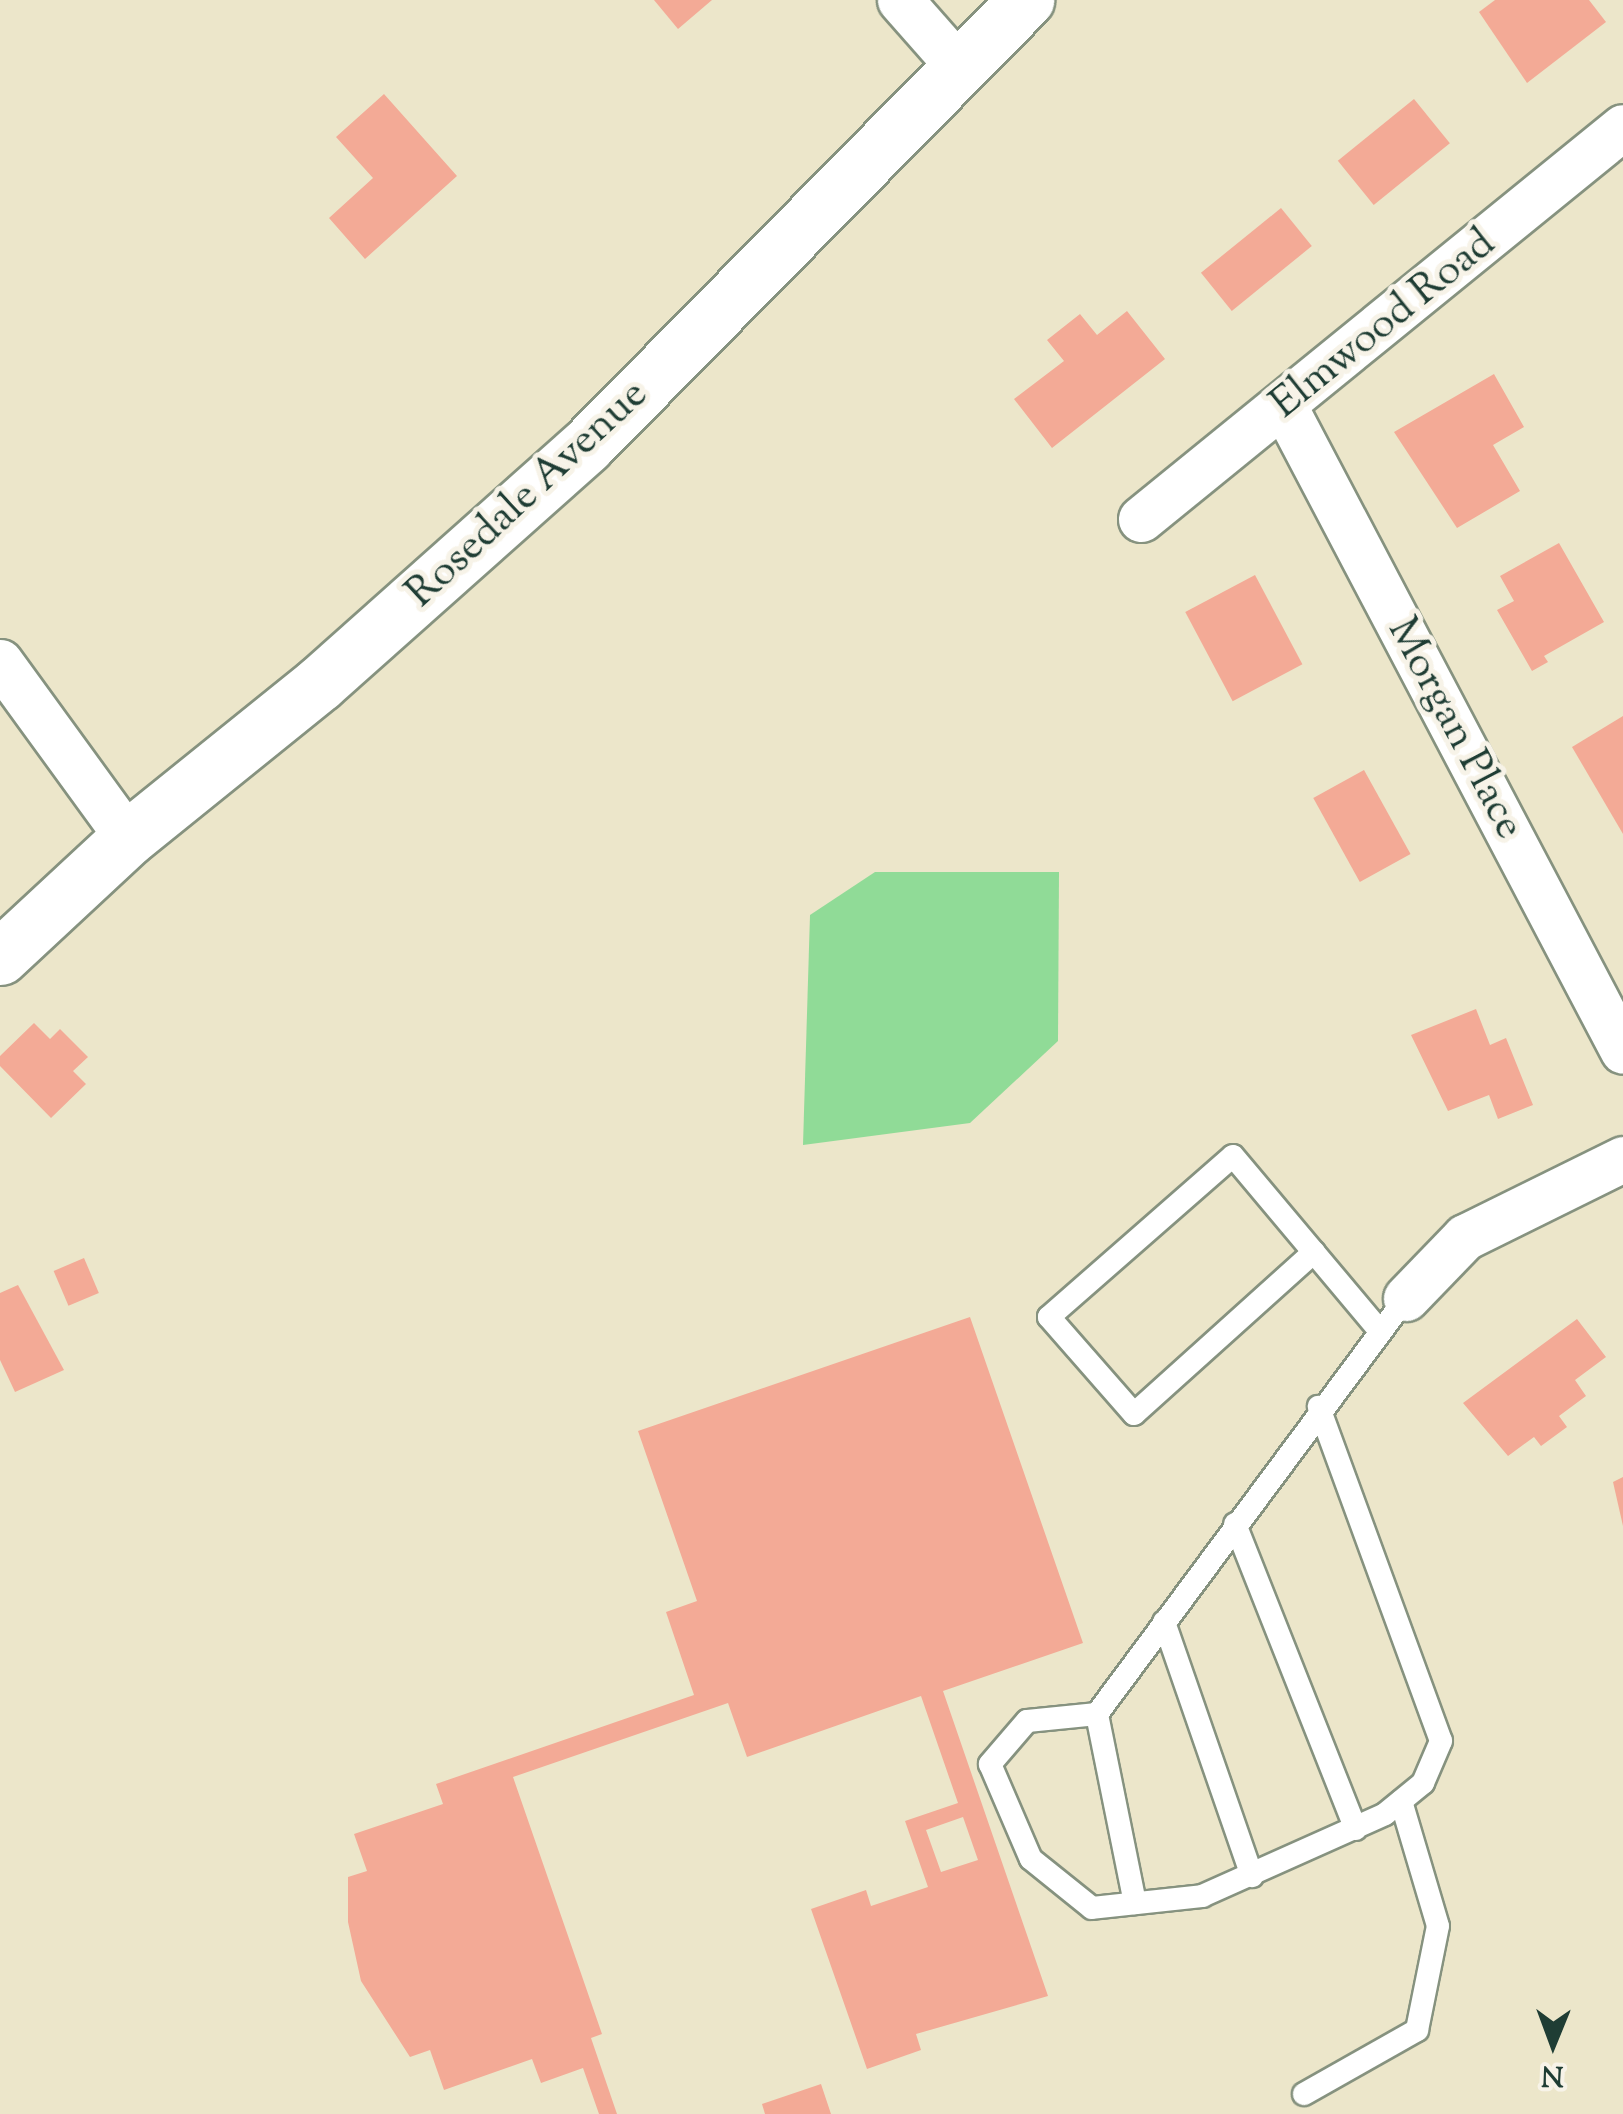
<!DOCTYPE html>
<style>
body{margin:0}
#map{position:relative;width:1623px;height:2114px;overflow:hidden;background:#ece6ca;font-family:"Sorts Mill Goudy",serif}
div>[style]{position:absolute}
.green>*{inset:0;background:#90db97}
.building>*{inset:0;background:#f3aa96;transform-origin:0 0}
.roads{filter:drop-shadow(2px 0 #86927f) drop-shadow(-2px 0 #86927f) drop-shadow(0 2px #86927f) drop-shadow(0 -2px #86927f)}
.service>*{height:22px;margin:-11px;padding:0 11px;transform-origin:11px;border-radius:11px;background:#fff}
.minor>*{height:45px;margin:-22.5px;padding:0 22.5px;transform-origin:22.5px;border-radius:22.5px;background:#fff}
.tertiary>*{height:55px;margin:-27.5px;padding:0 27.5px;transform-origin:27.5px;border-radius:27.5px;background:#fff}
span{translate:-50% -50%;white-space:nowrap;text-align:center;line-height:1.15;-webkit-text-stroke:10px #f7f3e8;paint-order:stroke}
.street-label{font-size:42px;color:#1f3d34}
.north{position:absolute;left:1503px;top:1994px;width:100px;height:100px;-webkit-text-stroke:8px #f7f3e8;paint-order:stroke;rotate:181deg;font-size:28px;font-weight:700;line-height:40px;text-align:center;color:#1f3d34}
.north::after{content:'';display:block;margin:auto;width:35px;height:45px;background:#1f3d34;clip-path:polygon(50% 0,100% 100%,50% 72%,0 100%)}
</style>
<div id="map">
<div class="green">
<i style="clip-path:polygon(875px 872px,1059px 872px,1058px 1041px,970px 1123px,803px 1145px,810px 915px)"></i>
</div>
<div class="building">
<i style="clip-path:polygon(654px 0,712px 0,678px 29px)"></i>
<i style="clip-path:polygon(1495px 0,1589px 0,1606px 22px,1527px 83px,1479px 12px)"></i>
<i style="clip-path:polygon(384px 94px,457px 176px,365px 259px,329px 218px,373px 178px,336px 137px)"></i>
<i style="left:1414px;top:99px;width:57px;height:98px;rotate:51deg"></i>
<i style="left:1281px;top:208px;width:49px;height:103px;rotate:51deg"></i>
<i style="clip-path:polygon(1127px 311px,1165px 359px,1052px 448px,1014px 399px,1064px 361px,1047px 340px,1080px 314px,1097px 335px)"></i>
<i style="clip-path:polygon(1494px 374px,1524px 427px,1493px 445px,1520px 491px,1457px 528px,1394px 432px)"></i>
<i style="clip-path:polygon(1559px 543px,1604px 622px,1544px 656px,1548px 662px,1532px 671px,1497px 610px,1514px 601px,1500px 576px)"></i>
<i style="left:1255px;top:575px;width:101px;height:79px;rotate:62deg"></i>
<i style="clip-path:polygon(1623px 716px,1623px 834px,1572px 747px)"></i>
<i style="left:1364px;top:770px;width:96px;height:58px;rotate:61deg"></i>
<i style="clip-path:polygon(1476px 1009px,1490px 1045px,1506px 1038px,1533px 1105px,1498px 1119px,1489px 1095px,1448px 1111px,1411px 1035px)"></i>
<i style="clip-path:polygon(34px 1023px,50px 1039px,60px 1029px,88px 1057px,73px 1071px,86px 1084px,51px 1118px,0 1066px,0 1056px)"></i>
<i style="left:84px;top:1258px;width:38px;height:33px;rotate:67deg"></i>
<i style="clip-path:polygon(18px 1285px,64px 1370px,15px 1392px,0 1360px,0 1293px)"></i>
<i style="clip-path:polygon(evenodd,970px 1317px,1083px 1643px,943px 1691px,1048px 1996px,916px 2034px,921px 2050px,867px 2069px,811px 1909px,866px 1890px,871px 1906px,928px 1887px,905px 1821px,958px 1803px,921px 1696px,747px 1757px,728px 1703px,513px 1777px,602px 2034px,591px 2038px,617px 2114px,599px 2114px,583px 2068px,541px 2083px,532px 2059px,444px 2090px,430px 2050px,410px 2057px,361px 1981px,348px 1922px,348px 1877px,367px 1871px,354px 1834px,443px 1804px,436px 1784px,694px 1695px,666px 1612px,697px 1601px,638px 1431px,970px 1317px,963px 1817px,978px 1860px,941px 1872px,926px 1830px,963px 1817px)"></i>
<i style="clip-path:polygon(1577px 1319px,1606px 1357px,1575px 1380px,1586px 1396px,1559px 1416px,1567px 1427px,1541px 1446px,1534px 1437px,1508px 1456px,1463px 1403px)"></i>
<i style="clip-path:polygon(1623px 1477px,1623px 1526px,1613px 1482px)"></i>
<i style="clip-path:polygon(821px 2084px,831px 2114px,765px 2114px,762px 2104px)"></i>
</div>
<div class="roads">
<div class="service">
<i style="left:1314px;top:1252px;width:242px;rotate:138deg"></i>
<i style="left:1134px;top:1414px;width:129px;rotate:-131.2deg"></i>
<i style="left:1049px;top:1317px;width:244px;rotate:-41.2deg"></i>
<i style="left:1233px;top:1156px;width:229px;rotate:50deg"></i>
<i style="left:1235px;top:1524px;width:328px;rotate:68.4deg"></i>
<i style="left:1164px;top:1622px;width:269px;rotate:70.9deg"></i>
<i style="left:1097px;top:1714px;width:70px;rotate:174.3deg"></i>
<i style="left:1027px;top:1721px;width:57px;rotate:130.7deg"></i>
<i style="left:990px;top:1764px;width:103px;rotate:66.7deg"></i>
<i style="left:1031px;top:1859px;width:78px;rotate:38.8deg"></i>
<i style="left:1092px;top:1908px;width:111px;rotate:-6.2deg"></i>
<i style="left:1202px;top:1896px;width:201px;rotate:-24.1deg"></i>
<i style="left:1385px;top:1814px;width:49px;rotate:-39.2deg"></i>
<i style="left:1423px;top:1783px;width:46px;rotate:-66.8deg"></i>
<i style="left:1441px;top:1741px;width:356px;rotate:-110.1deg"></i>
<i style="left:1135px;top:1903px;width:193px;rotate:-101.4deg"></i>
<i style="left:1097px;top:1714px;width:518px;rotate:-53.4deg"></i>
<i style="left:1304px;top:2094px;width:130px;rotate:-29.5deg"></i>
<i style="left:1417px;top:2030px;width:106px;rotate:-78.6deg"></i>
<i style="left:1438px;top:1926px;width:130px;rotate:-106.5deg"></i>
</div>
<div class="minor">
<i style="left:900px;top:0;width:89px;rotate:48.6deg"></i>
<i style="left:1285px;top:408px;width:726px;rotate:62.27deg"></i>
<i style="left:1141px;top:519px;width:621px;rotate:-39.12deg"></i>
<i style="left:0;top:662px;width:218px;rotate:54deg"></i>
<i style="left:1406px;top:1298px;width:85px;rotate:-46deg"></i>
<i style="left:1465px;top:1237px;width:176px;rotate:-26.3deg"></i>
</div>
<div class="tertiary">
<i style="left:0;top:957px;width:175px;rotate:-42.9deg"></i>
<i style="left:128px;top:838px;width:247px;rotate:-38.9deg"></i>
<i style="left:320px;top:683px;width:356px;rotate:-41.7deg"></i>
<i style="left:586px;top:446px;width:627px;rotate:-45.39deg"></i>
</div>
</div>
<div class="street-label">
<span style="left:1384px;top:325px;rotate:-39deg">Elmwood Road</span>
<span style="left:528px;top:495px;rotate:-43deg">Rosedale Avenue</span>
<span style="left:1454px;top:729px;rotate:62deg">Morgan Place</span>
</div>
<div class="north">N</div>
</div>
